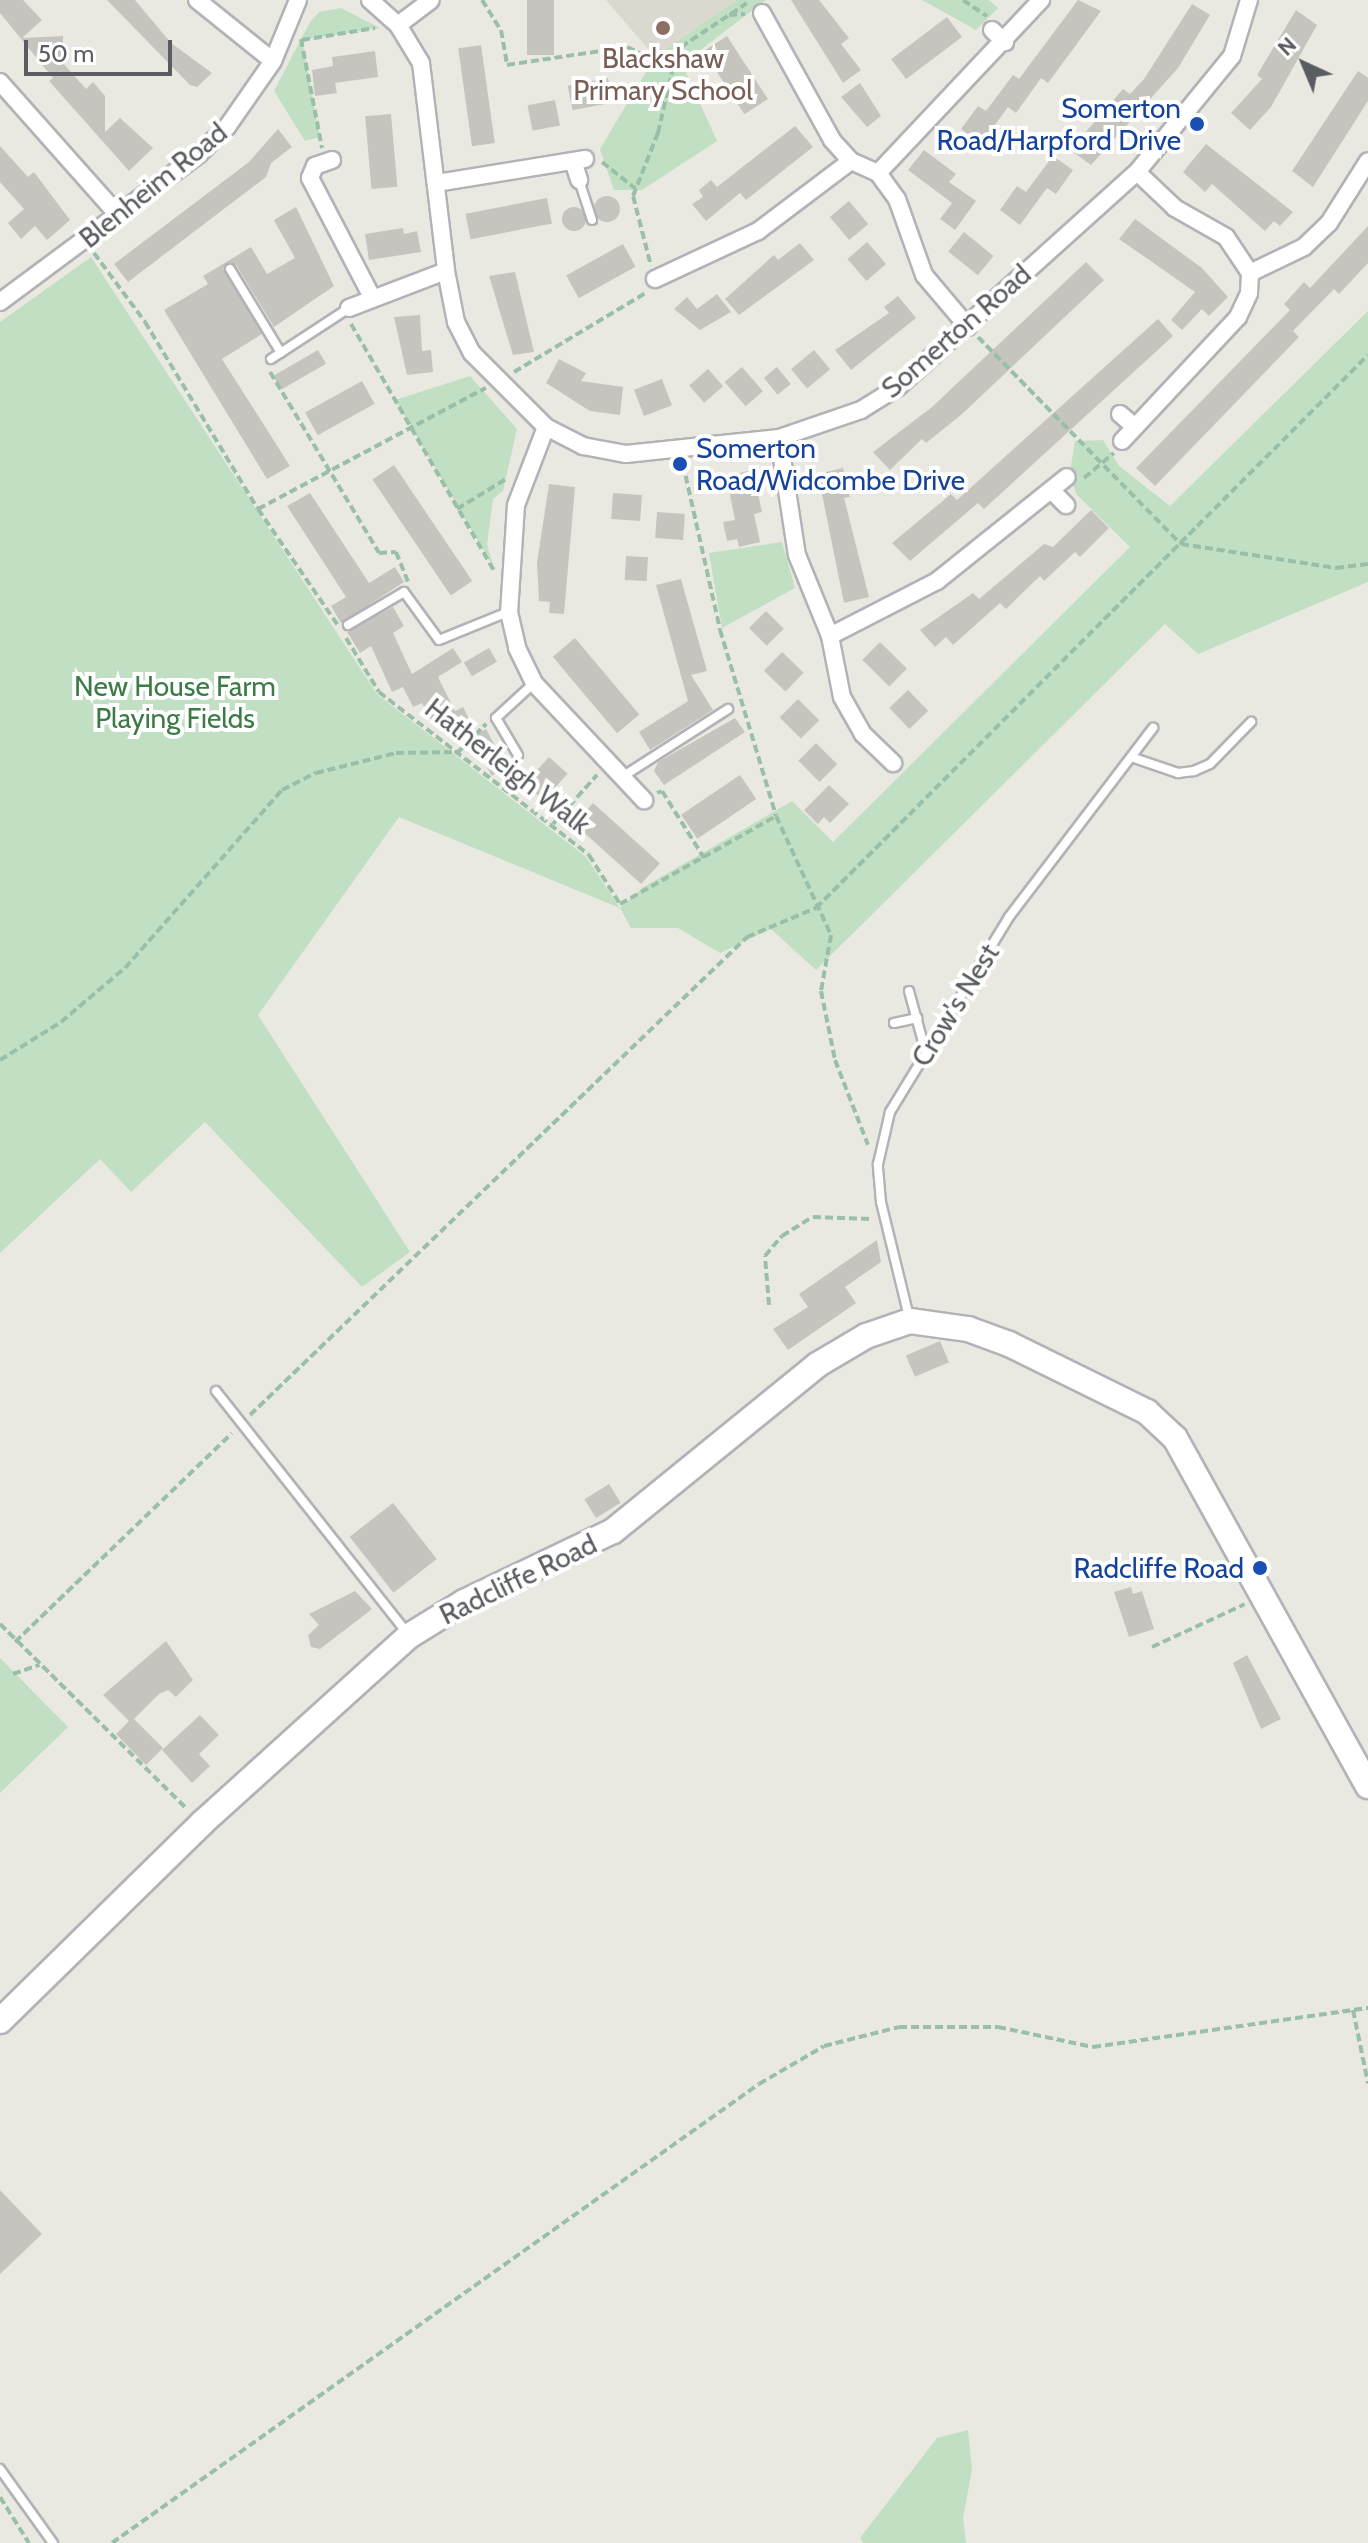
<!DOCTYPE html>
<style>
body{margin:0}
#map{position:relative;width:1368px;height:2543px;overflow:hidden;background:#eae9e1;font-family:Cabin,sans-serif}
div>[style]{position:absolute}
.education>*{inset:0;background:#dad8cf}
.green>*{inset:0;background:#c0dfc3}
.building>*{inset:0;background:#c6c4be;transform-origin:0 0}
.round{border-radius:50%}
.path>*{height:4px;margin-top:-2px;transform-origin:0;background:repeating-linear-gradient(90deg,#9abfa8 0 8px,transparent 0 12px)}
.roads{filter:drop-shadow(2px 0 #b1b3b7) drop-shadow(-2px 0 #b1b3b7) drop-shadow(0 2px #b1b3b7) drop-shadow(0 -2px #b1b3b7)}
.service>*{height:8px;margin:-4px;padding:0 4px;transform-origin:4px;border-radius:4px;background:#fff}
.minor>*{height:16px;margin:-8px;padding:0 8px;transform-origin:8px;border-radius:8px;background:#fff}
.secondary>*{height:24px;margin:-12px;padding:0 12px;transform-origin:12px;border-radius:12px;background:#fff}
.dots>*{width:22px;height:22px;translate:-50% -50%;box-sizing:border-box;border:4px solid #fff;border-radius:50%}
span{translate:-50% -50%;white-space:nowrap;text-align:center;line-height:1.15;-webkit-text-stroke:8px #fff;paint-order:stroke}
.education-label{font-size:28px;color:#785e54}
.transit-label{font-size:28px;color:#164399}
.right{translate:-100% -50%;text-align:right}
.left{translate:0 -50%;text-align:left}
.street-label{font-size:28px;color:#595c60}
.park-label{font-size:28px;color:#3d7b46}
.north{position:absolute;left:1264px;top:24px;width:80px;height:80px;-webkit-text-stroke:6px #fff;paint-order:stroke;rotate:316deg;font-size:22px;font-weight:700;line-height:32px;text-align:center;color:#595c60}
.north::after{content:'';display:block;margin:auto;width:28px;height:36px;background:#595c60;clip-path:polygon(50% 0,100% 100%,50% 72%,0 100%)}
.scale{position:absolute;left:24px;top:40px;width:148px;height:36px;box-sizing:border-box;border:4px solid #595c60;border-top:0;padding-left:10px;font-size:24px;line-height:28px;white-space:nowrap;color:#595c60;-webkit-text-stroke:6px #fff;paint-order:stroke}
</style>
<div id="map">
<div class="education">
<i style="clip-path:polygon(606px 0,736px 0,655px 57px)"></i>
</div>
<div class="green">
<i style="clip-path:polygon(736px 0,766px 0,682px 64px,717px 141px,642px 190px,614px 190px,600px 149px,655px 57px)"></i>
<i style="clip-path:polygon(922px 0,989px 0,998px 8px,976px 30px)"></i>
<i style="clip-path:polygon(341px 8px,380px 28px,302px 40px,320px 137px,305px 141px,274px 91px,310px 22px,319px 12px)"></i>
<i style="clip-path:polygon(91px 257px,377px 694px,586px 857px,620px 908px,642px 888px,792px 801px,833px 842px,1130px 547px,1076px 494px,1070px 472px,1075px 441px,1103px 440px,1119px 466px,1170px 506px,1368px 311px,1368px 582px,1198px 654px,1165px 624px,816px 970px,771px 929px,720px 953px,678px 928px,631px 928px,620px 908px,399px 817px,258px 1015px,410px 1252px,362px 1287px,205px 1122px,131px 1192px,100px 1159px,0 1253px,0 322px)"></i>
<i style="clip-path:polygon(470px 376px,517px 429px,503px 491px,493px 499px,487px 544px,493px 566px,395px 400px)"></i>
<i style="clip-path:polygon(782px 542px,795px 588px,722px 628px,709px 553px)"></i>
<i style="clip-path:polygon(0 1658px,68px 1727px,0 1793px)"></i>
<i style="clip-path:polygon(968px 2430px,972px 2470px,963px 2518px,966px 2543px,863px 2543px,860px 2538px,937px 2438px)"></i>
</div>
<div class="building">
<i style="clip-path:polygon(0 0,23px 0,42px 20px,22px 38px,63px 36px,63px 63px,86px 89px,93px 82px,105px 96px,105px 132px,120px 118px,153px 148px,129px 171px,49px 81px,53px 78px,0 13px)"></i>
<i style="clip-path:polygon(107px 0,135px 0,171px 43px,212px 73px,197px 87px,190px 85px)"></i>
<i style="left:527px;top:0;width:27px;height:55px"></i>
<i style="clip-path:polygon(791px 0,819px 0,849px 38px,841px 44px,861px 70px,843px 83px)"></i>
<i style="clip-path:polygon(1078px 0,1101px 11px,1048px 83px,1041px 78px,1016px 113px,1008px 107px,981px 144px,961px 129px,978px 106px,986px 111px,1013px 75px,1019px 79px)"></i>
<i style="clip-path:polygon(1192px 4px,1210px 15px,1178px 68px,1091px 165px,1070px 150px,1123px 89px,1130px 94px,1144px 79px)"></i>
<i style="clip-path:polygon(1296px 10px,1317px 25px,1271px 107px,1250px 130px,1231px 113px,1262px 79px,1257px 75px)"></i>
<i style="left:947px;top:17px;width:25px;height:70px;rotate:53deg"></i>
<i style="left:727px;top:36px;width:75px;height:28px;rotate:57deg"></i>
<i style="left:481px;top:45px;width:99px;height:23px;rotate:82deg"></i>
<i style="clip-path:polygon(375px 51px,378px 77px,335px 83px,337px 93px,315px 96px,312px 70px,333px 66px,332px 57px)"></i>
<i style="clip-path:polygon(1358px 71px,1368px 78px,1368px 101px,1313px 187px,1292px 171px)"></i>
<i style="left:608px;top:78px;width:25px;height:41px;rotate:79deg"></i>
<i style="clip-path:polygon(860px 83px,881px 116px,867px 127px,841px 97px)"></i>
<i style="left:555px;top:100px;width:26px;height:28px;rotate:79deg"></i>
<i style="left:391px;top:114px;width:73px;height:26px;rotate:85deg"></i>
<i style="clip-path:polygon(795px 126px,813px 147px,746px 200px,740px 193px,706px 221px,692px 204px,703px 197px,699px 190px,711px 180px,717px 187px)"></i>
<i style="clip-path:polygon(278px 129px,292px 147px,271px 163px,266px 177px,128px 282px,114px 264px,249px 162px)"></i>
<i style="clip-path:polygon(1206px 144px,1293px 212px,1280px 226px,1274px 221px,1265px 231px,1212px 184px,1205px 192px,1183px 172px)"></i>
<i style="clip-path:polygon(0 146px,28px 177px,34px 172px,70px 220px,47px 240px,35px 226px,21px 239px,8px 223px,24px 209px,0 182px)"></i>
<i style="clip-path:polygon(924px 150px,956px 174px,949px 182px,976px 201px,955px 230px,940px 219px,952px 203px,908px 170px)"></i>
<i style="clip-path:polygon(1053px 156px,1073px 170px,1056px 194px,1047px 188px,1020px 225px,1000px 210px,1017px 186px,1026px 192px)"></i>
<i class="round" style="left:594px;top:196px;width:26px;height:26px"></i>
<i style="left:547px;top:198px;width:26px;height:83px;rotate:79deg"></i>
<i style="left:849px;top:201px;width:30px;height:25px;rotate:50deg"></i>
<i class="round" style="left:562px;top:207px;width:24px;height:24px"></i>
<i style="clip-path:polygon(296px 207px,334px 286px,274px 327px,236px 265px,223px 268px,262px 334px,222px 359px,290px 466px,267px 479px,164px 310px,208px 284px,203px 276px,251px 247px,267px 274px,295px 258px,274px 220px)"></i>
<i style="clip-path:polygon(1135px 219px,1202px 268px,1228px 297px,1209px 316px,1202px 309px,1182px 330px,1171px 320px,1195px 292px,1119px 239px)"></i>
<i style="clip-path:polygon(1368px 226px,1368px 263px,1339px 294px,1334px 289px,1293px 331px,1299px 337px,1155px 486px,1136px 468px,1290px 310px,1284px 304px,1304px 282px,1310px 288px)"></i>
<i style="clip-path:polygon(403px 228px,404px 234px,417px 231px,421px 252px,369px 260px,365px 234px)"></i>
<i style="left:964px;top:232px;width:38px;height:25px;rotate:39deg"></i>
<i style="left:867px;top:242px;width:29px;height:26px;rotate:49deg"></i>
<i style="clip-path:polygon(800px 243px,814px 260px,739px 315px,725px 299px,774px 255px,778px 260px)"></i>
<i style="left:623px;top:244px;width:26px;height:65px;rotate:61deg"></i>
<i style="clip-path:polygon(1086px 262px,1104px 280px,961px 415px,926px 443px,922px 439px,890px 470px,873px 452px,932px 407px)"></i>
<i style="clip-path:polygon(515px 272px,534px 352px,513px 355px,489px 276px)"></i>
<i style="clip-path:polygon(717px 294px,731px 312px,700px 330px,674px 309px,687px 297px,697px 309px)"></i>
<i style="clip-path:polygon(898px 296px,916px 318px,851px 370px,835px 350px,889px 313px,884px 307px)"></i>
<i style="clip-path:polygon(420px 315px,422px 351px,431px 350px,433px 372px,407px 375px,394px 317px)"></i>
<i style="clip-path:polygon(1158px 319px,1173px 336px,984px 509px,978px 503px,910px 561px,892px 543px,951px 494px,957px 500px)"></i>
<i style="left:318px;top:350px;width:16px;height:52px;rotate:60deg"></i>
<i style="left:814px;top:350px;width:25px;height:30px;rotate:50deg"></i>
<i style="clip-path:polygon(559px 359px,586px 373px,581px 381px,623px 387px,620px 415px,590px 411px,546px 383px)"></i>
<i style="left:742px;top:367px;width:32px;height:23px;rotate:49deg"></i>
<i style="left:777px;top:367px;width:22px;height:17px;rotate:51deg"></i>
<i style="left:708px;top:369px;width:23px;height:25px;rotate:49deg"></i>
<i style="left:662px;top:379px;width:28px;height:30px;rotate:69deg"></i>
<i style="left:362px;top:381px;width:26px;height:65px;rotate:61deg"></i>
<i style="left:394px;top:465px;width:140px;height:26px;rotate:56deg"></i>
<i style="clip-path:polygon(843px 468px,850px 497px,844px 498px,869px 597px,844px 603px,818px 474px)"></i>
<i style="clip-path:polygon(753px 470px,762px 512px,754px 514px,760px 542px,739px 547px,737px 539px,727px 541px,723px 522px,735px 520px,726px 476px)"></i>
<i style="clip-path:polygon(549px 484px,575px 487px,564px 614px,549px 613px,550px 602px,539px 601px,537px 563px)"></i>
<i style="clip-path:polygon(310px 493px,369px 583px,395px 567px,404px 582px,341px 623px,331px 606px,346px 597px,287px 506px)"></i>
<i style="left:613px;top:493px;width:29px;height:26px;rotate:4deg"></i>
<i style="clip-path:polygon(1091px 510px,1109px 528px,1080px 557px,1075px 552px,1044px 581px,1040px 576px,1006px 609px,1000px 603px,953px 645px,946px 637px,935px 647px,920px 630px,973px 593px,979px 599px,1044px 544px,1053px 547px)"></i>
<i style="left:657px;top:512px;width:28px;height:26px;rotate:4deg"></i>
<i style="left:626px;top:556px;width:22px;height:24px;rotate:3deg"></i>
<i style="clip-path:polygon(681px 579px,707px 671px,691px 675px,713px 710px,650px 750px,639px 732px,688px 701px,656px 585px)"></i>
<i style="clip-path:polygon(393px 607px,404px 626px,393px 633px,412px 674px,453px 648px,462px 662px,438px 677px,455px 711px,463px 707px,473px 727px,450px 738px,440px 718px,432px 722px,422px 703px,413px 707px,403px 687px,392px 692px,371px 646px,360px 653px,347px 632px)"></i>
<i style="left:766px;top:611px;width:25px;height:24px;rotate:45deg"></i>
<i style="left:575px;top:638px;width:100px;height:29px;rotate:50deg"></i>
<i style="left:880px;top:642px;width:38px;height:25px;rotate:45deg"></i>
<i style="left:489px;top:648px;width:16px;height:29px;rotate:60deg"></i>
<i style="left:782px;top:652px;width:30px;height:26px;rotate:44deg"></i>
<i style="left:908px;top:690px;width:29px;height:26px;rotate:46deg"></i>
<i style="left:798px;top:699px;width:30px;height:26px;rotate:45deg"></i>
<i style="clip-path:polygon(735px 718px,745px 732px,664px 785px,654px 771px,658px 762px)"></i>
<i style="left:486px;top:729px;width:44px;height:17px;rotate:62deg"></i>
<i style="left:816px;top:743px;width:30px;height:25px;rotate:45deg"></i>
<i style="left:549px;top:757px;width:25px;height:36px;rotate:42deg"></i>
<i style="left:740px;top:775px;width:29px;height:71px;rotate:56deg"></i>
<i style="clip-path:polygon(829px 785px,849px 804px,830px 823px,824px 817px,818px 824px,804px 810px)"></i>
<i style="left:593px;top:803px;width:90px;height:28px;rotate:42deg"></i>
<i style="clip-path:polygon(877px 1240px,881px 1262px,845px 1287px,856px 1303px,788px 1350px,773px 1329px,808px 1307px,799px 1294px)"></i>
<i style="left:940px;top:1341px;width:23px;height:37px;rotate:67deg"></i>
<i style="left:609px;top:1484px;width:22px;height:29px;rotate:58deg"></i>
<i style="left:393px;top:1503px;width:71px;height:55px;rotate:52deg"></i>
<i style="clip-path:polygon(1131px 1587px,1133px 1594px,1142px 1591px,1154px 1629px,1129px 1637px,1114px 1592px)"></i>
<i style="clip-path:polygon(355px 1591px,372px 1609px,320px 1649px,311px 1647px,308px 1635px,319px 1625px,309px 1614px)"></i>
<i style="clip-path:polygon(166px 1641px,193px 1680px,176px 1697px,168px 1690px,159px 1694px,134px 1719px,163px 1748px,146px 1765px,116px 1734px,129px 1721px,103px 1695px)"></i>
<i style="clip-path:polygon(1247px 1655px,1281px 1719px,1261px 1729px,1233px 1663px)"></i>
<i style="clip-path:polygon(200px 1715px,219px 1735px,199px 1754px,210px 1766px,192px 1783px,162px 1750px)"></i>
<i style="clip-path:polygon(0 2190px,42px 2234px,0 2274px)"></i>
</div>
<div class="path">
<i style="left:482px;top:0;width:36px;rotate:58deg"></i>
<i style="left:501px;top:30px;width:36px;rotate:80deg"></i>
<i style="left:507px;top:65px;width:121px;rotate:-8.5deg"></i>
<i style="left:627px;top:47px;width:51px;rotate:24.5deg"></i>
<i style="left:963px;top:0;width:29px;rotate:34deg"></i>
<i style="left:731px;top:14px;width:19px;rotate:-35deg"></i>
<i style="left:301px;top:39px;width:111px;rotate:79.1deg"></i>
<i style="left:302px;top:40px;width:74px;rotate:-9.3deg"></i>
<i style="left:602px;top:162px;width:43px;rotate:38.5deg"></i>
<i style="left:94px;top:253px;width:86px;rotate:53.5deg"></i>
<i style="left:145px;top:322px;width:218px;rotate:58.9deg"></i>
<i style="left:258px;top:509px;width:140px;rotate:55.5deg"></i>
<i style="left:650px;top:262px;width:68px;rotate:-104.4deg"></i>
<i style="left:633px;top:196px;width:68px;rotate:-68.4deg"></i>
<i style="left:658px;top:133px;width:67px;rotate:-77deg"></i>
<i style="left:673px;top:68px;width:22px;rotate:-69deg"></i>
<i style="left:681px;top:47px;width:58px;rotate:-33.7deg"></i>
<i style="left:729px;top:15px;width:16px;rotate:-4deg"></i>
<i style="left:351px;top:324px;width:287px;rotate:59.9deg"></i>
<i style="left:978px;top:337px;width:290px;rotate:45.6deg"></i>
<i style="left:1181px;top:544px;width:157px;rotate:8.8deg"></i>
<i style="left:1336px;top:568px;width:32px;rotate:-7deg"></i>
<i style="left:270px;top:372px;width:211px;rotate:58.9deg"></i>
<i style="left:379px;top:553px;width:17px;rotate:-3deg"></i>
<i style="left:396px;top:552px;width:32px;rotate:68deg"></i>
<i style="left:514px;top:372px;width:155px;rotate:-31deg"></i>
<i style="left:683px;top:464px;width:170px;rotate:77.4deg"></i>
<i style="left:720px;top:630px;width:194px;rotate:73.2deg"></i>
<i style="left:776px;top:816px;width:131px;rotate:65.2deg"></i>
<i style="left:831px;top:935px;width:57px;rotate:100.1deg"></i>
<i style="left:821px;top:991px;width:70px;rotate:78.5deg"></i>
<i style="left:835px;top:1060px;width:91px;rotate:68.8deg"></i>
<i style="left:1084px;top:478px;width:39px;rotate:-40deg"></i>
<i style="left:258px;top:509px;width:258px;rotate:-28deg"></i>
<i style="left:457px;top:509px;width:57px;rotate:-31.5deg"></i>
<i style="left:346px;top:638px;width:63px;rotate:58.6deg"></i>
<i style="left:379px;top:692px;width:266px;rotate:37.8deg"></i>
<i style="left:589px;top:855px;width:58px;rotate:57.7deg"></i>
<i style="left:620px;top:904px;width:179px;rotate:-29.4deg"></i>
<i style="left:458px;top:752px;width:40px;rotate:-45deg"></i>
<i style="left:657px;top:793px;width:5px;rotate:-22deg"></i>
<i style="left:662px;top:791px;width:79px;rotate:57.9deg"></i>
<i style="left:553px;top:824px;width:66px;rotate:-48.1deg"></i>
<i style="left:0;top:1060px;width:72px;rotate:-31.9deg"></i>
<i style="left:61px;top:1022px;width:84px;rotate:-40.2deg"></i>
<i style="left:125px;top:968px;width:237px;rotate:-48.6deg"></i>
<i style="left:282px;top:790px;width:38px;rotate:-27deg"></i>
<i style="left:316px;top:773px;width:82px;rotate:-14deg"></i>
<i style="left:396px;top:753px;width:59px;rotate:-1deg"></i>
<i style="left:769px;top:1305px;width:49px;rotate:-94.7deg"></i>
<i style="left:765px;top:1256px;width:26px;rotate:-50deg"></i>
<i style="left:782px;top:1236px;width:36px;rotate:-32deg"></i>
<i style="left:813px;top:1217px;width:58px;rotate:2deg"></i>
<i style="left:250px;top:1415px;width:690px;rotate:-43.88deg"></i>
<i style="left:747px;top:937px;width:75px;rotate:-22.8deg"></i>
<i style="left:816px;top:908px;width:781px;rotate:-45.05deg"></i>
<i style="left:0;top:1624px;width:262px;rotate:44.7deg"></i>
<i style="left:15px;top:1642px;width:301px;rotate:-43.9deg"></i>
<i style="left:1152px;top:1647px;width:102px;rotate:-24.8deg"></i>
<i style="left:13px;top:1674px;width:28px;rotate:-19deg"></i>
<i style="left:1353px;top:2010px;width:75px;rotate:78.4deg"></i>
<i style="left:0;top:2497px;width:54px;rotate:57.8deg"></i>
<i style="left:112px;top:2543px;width:793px;rotate:-35.35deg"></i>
<i style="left:759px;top:2084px;width:75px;rotate:-30.3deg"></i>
<i style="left:824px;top:2046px;width:77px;rotate:-14.2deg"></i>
<i style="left:899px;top:2027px;width:99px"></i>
<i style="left:998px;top:2027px;width:97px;rotate:11.9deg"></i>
<i style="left:1093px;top:2047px;width:278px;rotate:-8.1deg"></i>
</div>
<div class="roads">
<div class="service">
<i style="left:579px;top:180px;width:42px;rotate:72deg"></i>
<i style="left:230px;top:269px;width:98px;rotate:58.7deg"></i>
<i style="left:271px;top:359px;width:93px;rotate:-33.2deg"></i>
<i style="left:348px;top:625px;width:65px;rotate:-30.5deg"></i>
<i style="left:404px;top:592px;width:59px;rotate:53.9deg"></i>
<i style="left:439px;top:640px;width:74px;rotate:-22.1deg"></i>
<i style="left:518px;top:755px;width:43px;rotate:-120.7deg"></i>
<i style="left:496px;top:718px;width:52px;rotate:-42.6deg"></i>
<i style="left:1131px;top:757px;width:50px;rotate:18.8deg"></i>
<i style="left:1178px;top:773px;width:16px;rotate:-7deg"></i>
<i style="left:1194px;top:771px;width:17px;rotate:-24deg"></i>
<i style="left:1210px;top:764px;width:59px;rotate:-45.7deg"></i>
<i style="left:622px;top:777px;width:126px;rotate:-32.7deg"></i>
<i style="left:909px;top:991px;width:64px;rotate:74.7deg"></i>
<i style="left:894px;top:1023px;width:24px;rotate:-12deg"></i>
<i style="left:909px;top:1317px;width:118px;rotate:-103.7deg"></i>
<i style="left:881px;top:1202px;width:38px;rotate:-95deg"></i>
<i style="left:878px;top:1164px;width:53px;rotate:-77deg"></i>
<i style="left:890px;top:1112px;width:228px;rotate:-58.6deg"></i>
<i style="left:1009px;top:917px;width:238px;rotate:-52.7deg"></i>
<i style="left:216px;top:1391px;width:307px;rotate:51.7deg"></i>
<i style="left:0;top:2469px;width:91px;rotate:54.4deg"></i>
</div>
<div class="minor">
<i style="left:197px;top:0;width:97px;rotate:38.8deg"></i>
<i style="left:370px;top:0;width:38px;rotate:42deg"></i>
<i style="left:398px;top:25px;width:44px;rotate:58.8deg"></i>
<i style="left:421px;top:63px;width:209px;rotate:83.1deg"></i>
<i style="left:446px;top:271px;width:52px;rotate:78.9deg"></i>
<i style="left:456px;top:322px;width:35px;rotate:63deg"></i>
<i style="left:472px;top:353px;width:105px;rotate:45deg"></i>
<i style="left:546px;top:427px;width:42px;rotate:27.2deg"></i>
<i style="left:583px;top:446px;width:44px;rotate:10.5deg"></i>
<i style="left:626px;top:454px;width:154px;rotate:-6deg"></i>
<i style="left:779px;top:438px;width:87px;rotate:-18.9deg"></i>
<i style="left:861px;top:410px;width:44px;rotate:-31.9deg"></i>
<i style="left:898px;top:387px;width:321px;rotate:-42deg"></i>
<i style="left:1137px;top:172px;width:150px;rotate:-50.7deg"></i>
<i style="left:1232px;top:56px;width:59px;rotate:-73.1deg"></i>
<i style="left:762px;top:13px;width:145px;rotate:61.1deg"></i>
<i style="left:832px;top:140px;width:28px;rotate:48deg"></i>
<i style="left:851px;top:161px;width:30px;rotate:24deg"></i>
<i style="left:878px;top:173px;width:32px;rotate:54deg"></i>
<i style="left:897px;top:199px;width:81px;rotate:70.4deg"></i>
<i style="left:924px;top:275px;width:68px;rotate:49.8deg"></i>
<i style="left:398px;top:25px;width:41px;rotate:-37.1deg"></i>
<i style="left:992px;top:30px;width:18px;rotate:43deg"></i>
<i style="left:0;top:82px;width:179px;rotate:48.4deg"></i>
<i style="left:332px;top:160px;width:18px;rotate:161deg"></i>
<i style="left:315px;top:166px;width:13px;rotate:113deg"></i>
<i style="left:310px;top:178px;width:132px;rotate:62.5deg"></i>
<i style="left:573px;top:161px;width:20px;rotate:72deg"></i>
<i style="left:878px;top:173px;width:238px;rotate:-46.7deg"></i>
<i style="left:436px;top:183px;width:151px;rotate:-9.2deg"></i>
<i style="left:1250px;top:273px;width:60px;rotate:-25.7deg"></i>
<i style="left:1304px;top:247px;width:35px;rotate:-44deg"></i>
<i style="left:1329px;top:223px;width:73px;rotate:-57.8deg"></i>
<i style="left:655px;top:279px;width:114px;rotate:-25deg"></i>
<i style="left:758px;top:231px;width:116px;rotate:-37deg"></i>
<i style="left:0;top:302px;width:248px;rotate:-36.6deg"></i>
<i style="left:199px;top:154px;width:39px;rotate:-44deg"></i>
<i style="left:227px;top:127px;width:80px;rotate:-55.1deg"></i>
<i style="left:273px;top:61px;width:66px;rotate:-67.7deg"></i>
<i style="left:349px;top:308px;width:104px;rotate:-20.9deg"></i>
<i style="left:1120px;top:414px;width:18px;rotate:41deg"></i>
<i style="left:546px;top:427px;width:84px;rotate:111deg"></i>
<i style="left:516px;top:505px;width:107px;rotate:93.7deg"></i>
<i style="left:509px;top:612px;width:37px;rotate:77deg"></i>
<i style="left:517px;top:648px;width:39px;rotate:64deg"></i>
<i style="left:534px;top:683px;width:161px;rotate:46.8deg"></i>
<i style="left:779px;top:438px;width:118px;rotate:81.3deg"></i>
<i style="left:797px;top:555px;width:87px;rotate:67.8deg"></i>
<i style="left:830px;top:636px;width:62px;rotate:78.9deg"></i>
<i style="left:842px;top:697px;width:43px;rotate:60.4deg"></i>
<i style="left:863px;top:734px;width:42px;rotate:44deg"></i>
<i style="left:1122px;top:441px;width:170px;rotate:-46.9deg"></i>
<i style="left:1238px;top:317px;width:26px;rotate:-65deg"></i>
<i style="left:1249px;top:293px;width:20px;rotate:-87deg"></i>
<i style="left:1250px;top:273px;width:43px;rotate:-123.7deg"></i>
<i style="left:1226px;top:237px;width:59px;rotate:-150.4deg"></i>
<i style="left:1175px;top:208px;width:52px;rotate:-136.5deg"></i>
<i style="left:1052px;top:491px;width:20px;rotate:45deg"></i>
<i style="left:830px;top:636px;width:120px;rotate:-27.2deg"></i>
<i style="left:937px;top:581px;width:166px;rotate:-38.7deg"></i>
</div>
<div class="secondary">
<i style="left:0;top:2021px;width:283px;rotate:-44.4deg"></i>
<i style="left:202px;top:1823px;width:279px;rotate:-42.1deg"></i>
<i style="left:409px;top:1636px;width:65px;rotate:-31.7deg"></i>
<i style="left:464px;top:1602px;width:165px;rotate:-25.5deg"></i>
<i style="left:613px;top:1531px;width:263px;rotate:-39.1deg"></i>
<i style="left:817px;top:1365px;width:57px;rotate:-30.6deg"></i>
<i style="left:866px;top:1336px;width:46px;rotate:-18.8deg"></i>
<i style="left:910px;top:1321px;width:59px;rotate:7.9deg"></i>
<i style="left:968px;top:1329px;width:44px;rotate:20.1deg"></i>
<i style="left:1009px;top:1344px;width:154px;rotate:26.2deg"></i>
<i style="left:1147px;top:1412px;width:38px;rotate:43deg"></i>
<i style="left:1175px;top:1438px;width:398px;rotate:61deg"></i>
</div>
</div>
<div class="dots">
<i style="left:663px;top:28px;background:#8d6e63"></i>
<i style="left:1197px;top:124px;background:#1a4fb4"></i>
<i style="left:680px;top:464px;background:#1a4fb4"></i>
<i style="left:1260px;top:1568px;background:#1a4fb4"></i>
</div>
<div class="education-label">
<span style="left:663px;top:74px">Blackshaw<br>Primary School</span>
</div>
<div class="transit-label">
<span class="right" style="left:1181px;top:124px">Somerton<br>Road/Harpford Drive</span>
<span class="left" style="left:696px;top:464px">Somerton<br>Road/Widcombe Drive</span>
<span class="right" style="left:1244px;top:1568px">Radcliffe Road</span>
</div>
<div class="street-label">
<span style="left:153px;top:185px;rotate:-39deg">Blenheim Road</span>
<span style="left:956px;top:331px;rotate:-41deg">Somerton Road</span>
<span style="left:508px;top:766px;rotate:38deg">Hatherleigh Walk</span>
<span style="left:955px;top:1005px;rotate:-58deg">Crow's Nest</span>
<span style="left:518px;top:1579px;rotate:-26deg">Radcliffe Road</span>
</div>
<div class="park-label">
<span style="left:175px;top:702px">New House Farm<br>Playing Fields</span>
</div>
<div class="north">N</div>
<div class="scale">50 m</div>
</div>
